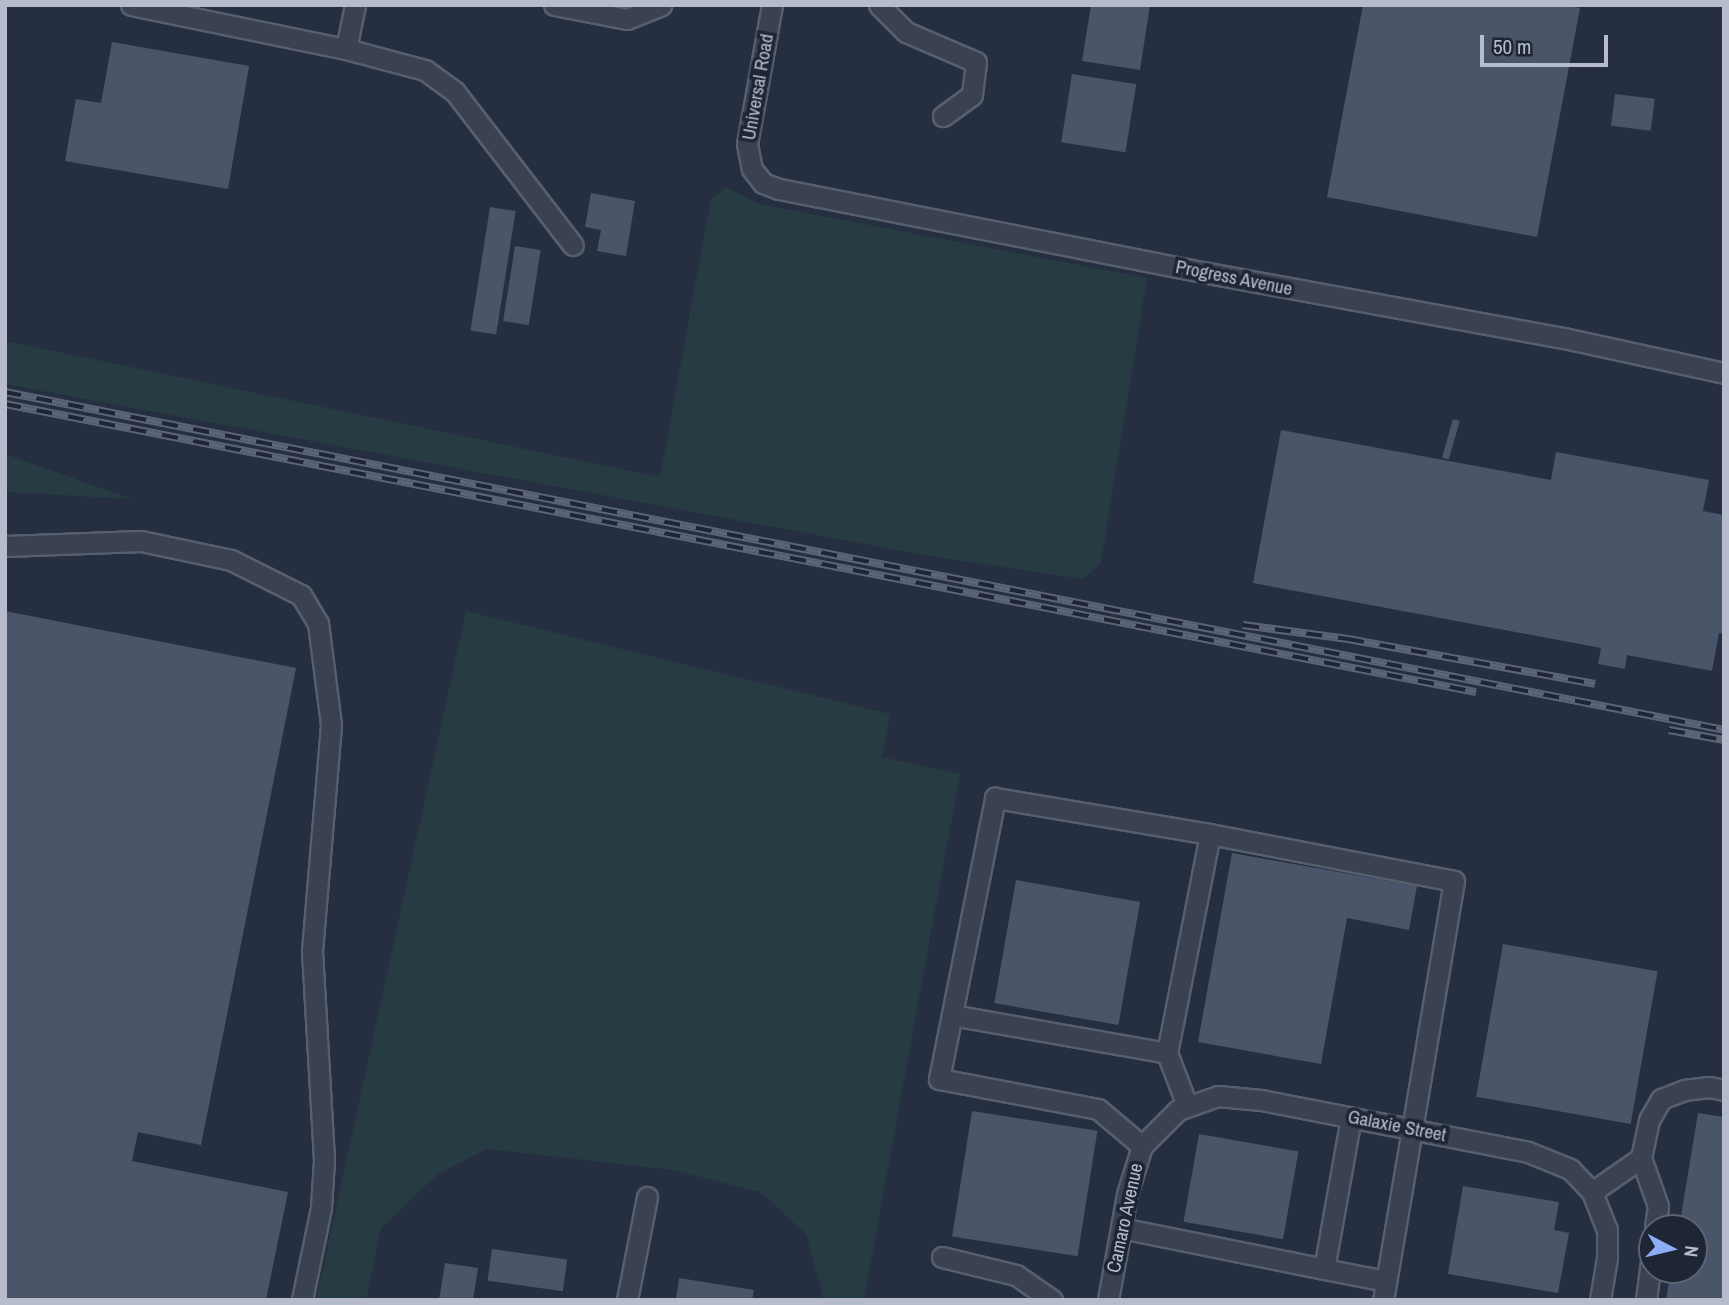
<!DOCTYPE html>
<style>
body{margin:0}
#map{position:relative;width:1729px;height:1305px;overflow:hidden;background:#252f41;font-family:"Archivo Narrow",sans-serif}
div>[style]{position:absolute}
.green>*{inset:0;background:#273c42}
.building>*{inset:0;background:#4b556a;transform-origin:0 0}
.roads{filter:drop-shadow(2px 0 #575f6e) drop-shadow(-2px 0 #575f6e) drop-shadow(0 2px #575f6e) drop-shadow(0 -2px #575f6e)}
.minor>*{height:19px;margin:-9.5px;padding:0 9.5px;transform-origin:9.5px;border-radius:9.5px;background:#3a4150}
.rail>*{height:8px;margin-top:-4px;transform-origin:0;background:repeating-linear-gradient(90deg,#1e2636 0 16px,#5c6577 0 32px);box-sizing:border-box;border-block:2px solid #5c6577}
span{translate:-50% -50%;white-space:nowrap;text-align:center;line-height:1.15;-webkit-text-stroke:7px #1e2636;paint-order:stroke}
.street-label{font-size:19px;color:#b6bccb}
.frame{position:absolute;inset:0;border:7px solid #b6bccb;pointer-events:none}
.north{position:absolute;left:1638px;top:1214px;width:70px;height:70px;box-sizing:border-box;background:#1e2636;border:2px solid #5b6272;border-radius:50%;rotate:97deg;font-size:19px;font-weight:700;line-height:28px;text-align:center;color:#b6bccb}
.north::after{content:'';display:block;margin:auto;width:24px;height:32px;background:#8eadf9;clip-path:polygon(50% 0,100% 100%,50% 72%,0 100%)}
.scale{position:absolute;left:1480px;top:35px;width:128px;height:32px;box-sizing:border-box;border:4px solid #b6bccb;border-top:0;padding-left:9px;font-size:21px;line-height:24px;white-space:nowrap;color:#b6bccb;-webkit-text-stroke:5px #1e2636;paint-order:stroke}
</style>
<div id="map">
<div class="green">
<i style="clip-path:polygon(726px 187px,759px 204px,1147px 278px,1101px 563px,1083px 579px,924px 555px,5px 384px,5px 341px,660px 477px,711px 199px)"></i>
<i style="clip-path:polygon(5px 454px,132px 499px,5px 492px)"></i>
<i style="clip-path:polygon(466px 611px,890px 714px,882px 757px,960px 774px,864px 1300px,824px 1300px,806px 1234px,760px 1192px,673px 1170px,487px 1149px,438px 1174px,381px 1228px,366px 1300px,316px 1300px)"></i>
</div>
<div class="building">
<i style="clip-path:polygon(1091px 5px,1150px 5px,1140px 70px,1082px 61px)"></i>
<i style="clip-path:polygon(1363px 5px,1564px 5px,1580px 8px,1537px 237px,1327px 197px)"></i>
<i style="clip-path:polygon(112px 42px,249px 66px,228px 189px,65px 161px,76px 99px,101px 103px)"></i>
<i style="left:1072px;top:74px;width:65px;height:69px;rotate:9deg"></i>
<i style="left:1615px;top:94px;width:40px;height:32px;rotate:7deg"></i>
<i style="clip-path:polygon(591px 193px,635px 201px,626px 256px,597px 251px,601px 230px,585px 227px)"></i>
<i style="left:490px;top:207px;width:26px;height:125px;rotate:9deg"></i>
<i style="left:515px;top:246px;width:26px;height:76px;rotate:9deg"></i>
<i style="left:1453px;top:419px;width:7px;height:40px;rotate:16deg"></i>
<i style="clip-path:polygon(1281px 430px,1551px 480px,1556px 452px,1709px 480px,1703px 511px,1724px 515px,1724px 634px,1719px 633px,1712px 671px,1627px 655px,1625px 669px,1598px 664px,1601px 648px,1253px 583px)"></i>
<i style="clip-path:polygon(5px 611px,296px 668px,201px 1145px,138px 1132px,132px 1161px,288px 1192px,266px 1300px,5px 1300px)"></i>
<i style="clip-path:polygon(1232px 853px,1417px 886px,1409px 930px,1347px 918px,1321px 1064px,1198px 1042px)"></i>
<i style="left:1016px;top:880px;width:126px;height:125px;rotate:10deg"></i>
<i style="left:1503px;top:944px;width:157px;height:155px;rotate:10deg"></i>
<i style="left:972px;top:1111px;width:127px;height:127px;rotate:9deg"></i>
<i style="clip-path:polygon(1698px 1113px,1724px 1117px,1724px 1300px,1666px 1300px,1671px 1270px,1694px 1270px,1694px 1228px,1679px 1228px)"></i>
<i style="left:1199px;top:1134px;width:101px;height:89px;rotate:10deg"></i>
<i style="clip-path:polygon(1463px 1186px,1559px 1202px,1554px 1230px,1569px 1233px,1558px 1293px,1448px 1274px)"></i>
<i style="left:492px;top:1249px;width:76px;height:32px;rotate:8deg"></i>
<i style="clip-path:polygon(445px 1263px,478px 1268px,473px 1300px,439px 1300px)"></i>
<i style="clip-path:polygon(679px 1278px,754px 1290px,752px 1300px,676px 1300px)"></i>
</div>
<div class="roads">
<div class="minor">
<i style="left:131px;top:5px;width:219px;rotate:11.6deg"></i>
<i style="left:346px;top:49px;width:45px;rotate:-78.4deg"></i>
<i style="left:554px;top:5px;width:74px;rotate:10.9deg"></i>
<i style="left:627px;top:19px;width:37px;rotate:-22deg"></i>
<i style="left:772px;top:5px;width:141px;rotate:100.2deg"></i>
<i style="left:747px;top:144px;width:25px;rotate:79deg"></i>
<i style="left:752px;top:169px;width:18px;rotate:52deg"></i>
<i style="left:763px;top:183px;width:17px;rotate:21deg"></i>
<i style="left:779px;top:189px;width:432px;rotate:11.1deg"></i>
<i style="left:1203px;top:272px;width:367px;rotate:10.4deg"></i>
<i style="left:1564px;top:338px;width:164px;rotate:12.3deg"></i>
<i style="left:879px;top:5px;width:38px;rotate:45deg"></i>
<i style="left:906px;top:32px;width:76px;rotate:23.2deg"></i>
<i style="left:976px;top:62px;width:33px;rotate:97deg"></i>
<i style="left:972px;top:95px;width:36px;rotate:144deg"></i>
<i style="left:346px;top:49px;width:82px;rotate:14.9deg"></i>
<i style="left:425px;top:70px;width:37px;rotate:36deg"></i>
<i style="left:455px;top:92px;width:193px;rotate:52.4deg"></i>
<i style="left:5px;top:546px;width:136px;rotate:-2.1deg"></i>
<i style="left:141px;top:541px;width:92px;rotate:11.9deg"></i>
<i style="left:231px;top:560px;width:78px;rotate:26.6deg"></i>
<i style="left:301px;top:595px;width:33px;rotate:59deg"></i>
<i style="left:318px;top:623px;width:103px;rotate:82.7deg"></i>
<i style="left:331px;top:725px;width:227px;rotate:94.8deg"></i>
<i style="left:312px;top:951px;width:209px;rotate:86.7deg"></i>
<i style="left:324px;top:1160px;width:48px;rotate:93.6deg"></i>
<i style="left:321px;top:1208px;width:94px;rotate:101.7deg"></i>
<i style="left:1210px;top:834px;width:248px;rotate:10.9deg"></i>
<i style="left:1454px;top:881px;width:425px;rotate:99.6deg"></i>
<i style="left:952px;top:1015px;width:218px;rotate:10deg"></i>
<i style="left:1142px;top:1146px;width:57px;rotate:-139.9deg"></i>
<i style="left:1098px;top:1109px;width:162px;rotate:-169.3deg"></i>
<i style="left:939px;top:1079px;width:287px;rotate:-78.7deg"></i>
<i style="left:995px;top:798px;width:218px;rotate:9.5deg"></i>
<i style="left:1210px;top:834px;width:223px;rotate:101.1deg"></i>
<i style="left:1167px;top:1053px;width:56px;rotate:69deg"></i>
<i style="left:1641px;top:1158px;width:51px;rotate:70.5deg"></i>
<i style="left:1658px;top:1206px;width:22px;rotate:98deg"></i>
<i style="left:1592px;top:1192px;width:60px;rotate:-34.8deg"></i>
<i style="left:1641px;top:1158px;width:39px;rotate:-78deg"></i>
<i style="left:1649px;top:1120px;width:24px;rotate:-60deg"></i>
<i style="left:1661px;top:1099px;width:25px;rotate:-21deg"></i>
<i style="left:1684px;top:1090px;width:25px;rotate:-7deg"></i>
<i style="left:1709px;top:1087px;width:15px;rotate:11deg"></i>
<i style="left:1121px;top:1228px;width:207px;rotate:11.4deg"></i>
<i style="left:1324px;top:1269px;width:154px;rotate:-79.9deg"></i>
<i style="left:942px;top:1257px;width:76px;rotate:13.7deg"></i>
<i style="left:1016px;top:1275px;width:44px;rotate:34.8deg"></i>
<i style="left:1324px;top:1269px;width:63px;rotate:11deg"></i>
<i style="left:627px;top:1300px;width:105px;rotate:-79deg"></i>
<i style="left:1108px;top:1300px;width:108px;rotate:-79.8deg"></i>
<i style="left:1127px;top:1194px;width:50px;rotate:-72.6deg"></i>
<i style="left:1142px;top:1146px;width:51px;rotate:-45deg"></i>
<i style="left:1178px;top:1110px;width:42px;rotate:-19.3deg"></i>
<i style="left:1218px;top:1096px;width:43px;rotate:5.3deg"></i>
<i style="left:1261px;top:1100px;width:272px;rotate:11deg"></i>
<i style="left:1528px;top:1152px;width:45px;rotate:22deg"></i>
<i style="left:1570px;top:1169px;width:32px;rotate:46deg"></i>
<i style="left:1592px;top:1192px;width:41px;rotate:68.5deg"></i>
<i style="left:1607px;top:1230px;width:28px;rotate:90deg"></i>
<i style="left:1607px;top:1258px;width:43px;rotate:99.5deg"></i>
<i style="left:1646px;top:1300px;width:47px;rotate:-82.7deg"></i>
</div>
</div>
<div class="rail">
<i style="left:5px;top:392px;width:1752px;rotate:11.12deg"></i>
<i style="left:5px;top:404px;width:1499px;rotate:11.08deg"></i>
<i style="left:1243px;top:625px;width:106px;rotate:7.6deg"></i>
<i style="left:1348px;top:639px;width:251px;rotate:10.3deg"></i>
<i style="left:1669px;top:730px;width:56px;rotate:10.3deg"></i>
</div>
<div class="street-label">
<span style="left:758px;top:87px;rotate:-80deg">Universal Road</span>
<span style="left:1234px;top:278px;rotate:11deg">Progress Avenue</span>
<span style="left:1397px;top:1126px;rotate:11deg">Galaxie Street</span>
<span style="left:1125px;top:1218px;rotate:-78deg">Camaro Avenue</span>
</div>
<div class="frame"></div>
<div class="north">N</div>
<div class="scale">50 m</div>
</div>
